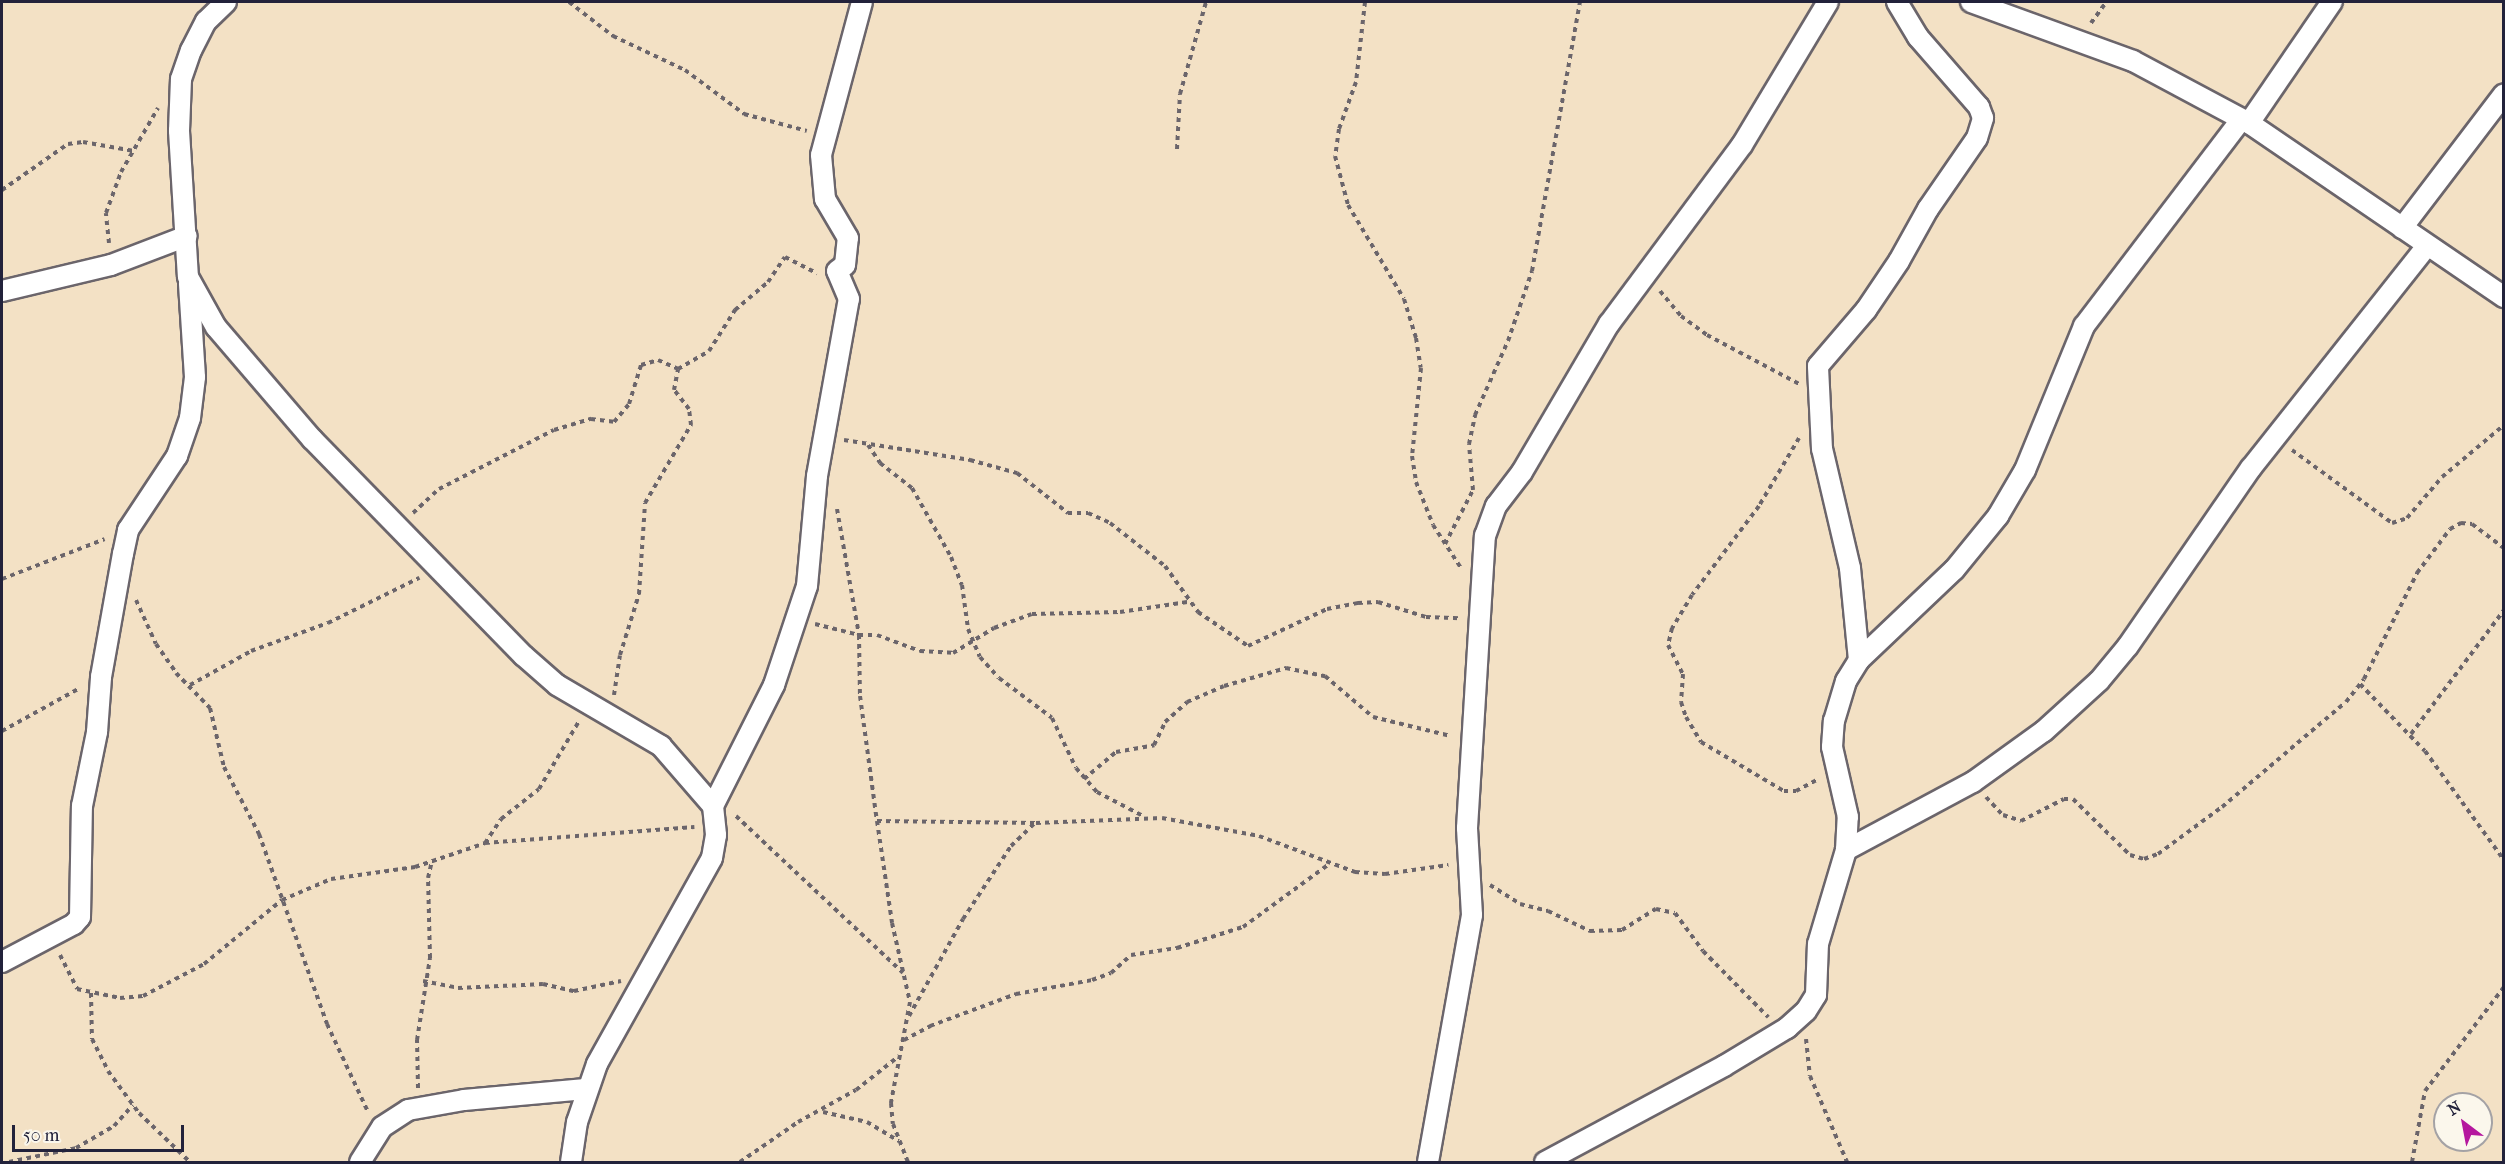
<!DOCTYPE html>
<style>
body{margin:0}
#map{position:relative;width:2505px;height:1164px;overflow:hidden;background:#f3e1c5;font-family:"IM FELL French Canon",serif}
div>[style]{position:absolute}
.path>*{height:4px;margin-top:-2px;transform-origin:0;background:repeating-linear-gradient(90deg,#6b656b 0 4.5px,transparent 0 9px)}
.roads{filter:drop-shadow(2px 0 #6b656b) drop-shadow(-2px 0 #6b656b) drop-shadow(0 2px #6b656b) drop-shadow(0 -2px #6b656b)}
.minor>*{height:20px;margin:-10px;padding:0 10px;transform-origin:10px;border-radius:10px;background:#fff}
span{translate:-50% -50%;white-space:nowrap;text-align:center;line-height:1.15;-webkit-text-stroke:6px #fbf7ec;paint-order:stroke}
.frame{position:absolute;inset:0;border:3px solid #22223b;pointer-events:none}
.north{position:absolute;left:2433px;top:1092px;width:60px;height:60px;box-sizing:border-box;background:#fbf7ec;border:2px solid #a4a2a5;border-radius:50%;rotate:328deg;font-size:16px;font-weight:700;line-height:24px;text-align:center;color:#22223b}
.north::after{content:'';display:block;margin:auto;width:21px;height:27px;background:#b5179e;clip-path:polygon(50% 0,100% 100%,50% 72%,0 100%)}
.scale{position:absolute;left:12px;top:1125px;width:172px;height:27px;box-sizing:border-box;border:3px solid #22223b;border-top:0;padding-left:8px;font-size:18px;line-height:21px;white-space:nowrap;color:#22223b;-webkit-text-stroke:4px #fbf7ec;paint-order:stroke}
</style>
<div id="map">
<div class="path">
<i style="left:569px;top:2px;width:56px;rotate:37.7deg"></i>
<i style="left:613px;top:36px;width:80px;rotate:25.3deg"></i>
<i style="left:685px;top:70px;width:74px;rotate:36.7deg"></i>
<i style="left:744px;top:114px;width:65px;rotate:15.1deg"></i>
<i style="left:1365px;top:2px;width:81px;rotate:96.4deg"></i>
<i style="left:1356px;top:82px;width:50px;rotate:109.9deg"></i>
<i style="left:1339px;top:129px;width:27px;rotate:98deg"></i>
<i style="left:1335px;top:156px;width:51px;rotate:75.1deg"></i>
<i style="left:1348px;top:205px;width:109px;rotate:59.2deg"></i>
<i style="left:1404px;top:299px;width:41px;rotate:72.9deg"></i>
<i style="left:1416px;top:338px;width:30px;rotate:81deg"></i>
<i style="left:1421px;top:368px;width:88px;rotate:95.8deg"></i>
<i style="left:1412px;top:456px;width:26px;rotate:81deg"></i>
<i style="left:1416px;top:482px;width:46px;rotate:68.4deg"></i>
<i style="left:1433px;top:525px;width:51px;rotate:56.9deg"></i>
<i style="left:2091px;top:23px;width:26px;rotate:-54deg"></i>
<i style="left:1177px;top:149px;width:55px;rotate:-86.9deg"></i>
<i style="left:1180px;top:94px;width:96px;rotate:-74.2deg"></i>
<i style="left:2px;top:190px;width:80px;rotate:-34.9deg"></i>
<i style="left:68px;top:144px;width:15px;rotate:-8deg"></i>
<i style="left:83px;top:142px;width:52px;rotate:10deg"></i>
<i style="left:109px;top:243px;width:30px;rotate:-96deg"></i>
<i style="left:106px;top:213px;width:44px;rotate:-69.9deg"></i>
<i style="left:121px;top:172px;width:74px;rotate:-60deg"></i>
<i style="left:1660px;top:291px;width:33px;rotate:50deg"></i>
<i style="left:1681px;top:316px;width:32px;rotate:36deg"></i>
<i style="left:1707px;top:335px;width:104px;rotate:28deg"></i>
<i style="left:1799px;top:438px;width:79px;rotate:120.5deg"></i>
<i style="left:1759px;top:506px;width:111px;rotate:127deg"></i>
<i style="left:1692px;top:595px;width:39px;rotate:121deg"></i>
<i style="left:1672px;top:628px;width:17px;rotate:103deg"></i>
<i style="left:1668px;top:645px;width:33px;rotate:63deg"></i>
<i style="left:1683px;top:674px;width:28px;rotate:94deg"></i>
<i style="left:1681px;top:702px;width:16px;rotate:72deg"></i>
<i style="left:1686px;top:717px;width:29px;rotate:59deg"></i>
<i style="left:1701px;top:742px;width:96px;rotate:30.6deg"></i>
<i style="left:1784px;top:791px;width:12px"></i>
<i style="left:1796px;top:791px;width:26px;rotate:-28deg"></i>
<i style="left:844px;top:440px;width:128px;rotate:9deg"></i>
<i style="left:970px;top:460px;width:49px;rotate:15.5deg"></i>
<i style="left:1017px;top:473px;width:65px;rotate:38.1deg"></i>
<i style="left:1068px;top:513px;width:20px"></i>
<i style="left:1088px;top:513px;width:24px;rotate:24deg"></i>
<i style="left:1110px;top:523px;width:70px;rotate:38deg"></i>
<i style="left:1165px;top:566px;width:57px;rotate:54.3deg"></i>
<i style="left:1198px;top:612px;width:60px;rotate:34.2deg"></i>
<i style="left:1248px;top:646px;width:87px;rotate:-25.1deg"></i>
<i style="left:1327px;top:609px;width:32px;rotate:-11deg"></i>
<i style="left:1358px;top:603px;width:20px;rotate:-3deg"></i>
<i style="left:1378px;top:602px;width:50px;rotate:17.4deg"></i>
<i style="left:1426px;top:617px;width:34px;rotate:2deg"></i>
<i style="left:868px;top:445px;width:22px;rotate:56deg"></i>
<i style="left:880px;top:463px;width:41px;rotate:38deg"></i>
<i style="left:912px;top:488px;width:79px;rotate:60.5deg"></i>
<i style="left:951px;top:557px;width:30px;rotate:69deg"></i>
<i style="left:962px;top:585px;width:44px;rotate:82.2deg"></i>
<i style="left:968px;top:629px;width:30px;rotate:67deg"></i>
<i style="left:980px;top:657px;width:28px;rotate:48deg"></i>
<i style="left:999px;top:678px;width:66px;rotate:37deg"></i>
<i style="left:1052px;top:718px;width:55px;rotate:64.4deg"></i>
<i style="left:1076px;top:768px;width:32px;rotate:49deg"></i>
<i style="left:1097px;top:792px;width:52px;rotate:27.6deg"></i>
<i style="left:2292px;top:450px;width:124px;rotate:36.1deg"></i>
<i style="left:2392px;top:523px;width:16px;rotate:-18deg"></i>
<i style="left:2407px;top:518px;width:54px;rotate:-49.5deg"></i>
<i style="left:2442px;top:477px;width:81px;rotate:-40deg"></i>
<i style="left:837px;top:509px;width:128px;rotate:80.1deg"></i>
<i style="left:859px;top:635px;width:61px;rotate:89.1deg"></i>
<i style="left:860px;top:696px;width:126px;rotate:82.3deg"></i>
<i style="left:877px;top:821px;width:103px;rotate:81.6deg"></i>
<i style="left:892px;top:923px;width:81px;rotate:77.2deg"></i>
<i style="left:910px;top:1002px;width:103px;rotate:100.7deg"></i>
<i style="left:891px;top:1103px;width:21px;rotate:85deg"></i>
<i style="left:893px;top:1124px;width:41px;rotate:68.5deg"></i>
<i style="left:413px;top:513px;width:35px;rotate:-43deg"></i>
<i style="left:439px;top:489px;width:129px;rotate:-27.2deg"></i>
<i style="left:554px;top:430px;width:39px;rotate:-17deg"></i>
<i style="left:591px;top:419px;width:23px;rotate:7deg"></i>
<i style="left:614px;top:422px;width:23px;rotate:-50deg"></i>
<i style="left:629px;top:404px;width:41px;rotate:-72.9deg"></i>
<i style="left:641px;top:365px;width:18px;rotate:-16deg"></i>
<i style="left:658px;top:360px;width:22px;rotate:24deg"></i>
<i style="left:678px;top:369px;width:36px;rotate:-30deg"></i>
<i style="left:709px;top:351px;width:49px;rotate:-57.6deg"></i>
<i style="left:735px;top:310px;width:43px;rotate:-40.3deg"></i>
<i style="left:768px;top:282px;width:30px;rotate:-56deg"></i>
<i style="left:785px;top:257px;width:36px;rotate:27deg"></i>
<i style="left:1445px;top:544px;width:61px;rotate:-62.6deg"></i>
<i style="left:1473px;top:490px;width:46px;rotate:-95deg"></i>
<i style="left:1469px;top:444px;width:30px;rotate:-78deg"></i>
<i style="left:1475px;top:415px;width:81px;rotate:-66deg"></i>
<i style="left:1508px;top:341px;width:74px;rotate:-71.1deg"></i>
<i style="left:1532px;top:271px;width:273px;rotate:-79.9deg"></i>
<i style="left:2px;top:579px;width:110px;rotate:-21.2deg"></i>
<i style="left:136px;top:600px;width:48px;rotate:65.6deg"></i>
<i style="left:156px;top:644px;width:35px;rotate:55deg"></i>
<i style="left:176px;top:673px;width:49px;rotate:45.8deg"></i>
<i style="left:210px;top:708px;width:61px;rotate:76.7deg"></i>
<i style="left:224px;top:767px;width:76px;rotate:62.4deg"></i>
<i style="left:259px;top:834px;width:202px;rotate:70.3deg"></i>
<i style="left:327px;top:1024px;width:97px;rotate:65deg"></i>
<i style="left:815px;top:624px;width:45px;rotate:14deg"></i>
<i style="left:859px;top:635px;width:18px"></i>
<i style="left:877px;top:635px;width:46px;rotate:20.4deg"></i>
<i style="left:920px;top:651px;width:33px;rotate:3deg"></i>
<i style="left:953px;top:653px;width:48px;rotate:-31.4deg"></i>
<i style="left:994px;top:628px;width:40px;rotate:-20.2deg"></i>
<i style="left:1032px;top:614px;width:88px;rotate:-1.3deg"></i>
<i style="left:1120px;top:612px;width:68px;rotate:-8.5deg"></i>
<i style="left:2360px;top:684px;width:93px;rotate:45.9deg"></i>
<i style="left:2425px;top:751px;width:135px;rotate:54.1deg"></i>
<i style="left:190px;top:685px;width:70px;rotate:-29.1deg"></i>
<i style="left:251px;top:651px;width:82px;rotate:-20deg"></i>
<i style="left:328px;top:623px;width:102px;rotate:-26.3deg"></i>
<i style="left:614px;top:695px;width:40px;rotate:-81.5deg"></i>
<i style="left:620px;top:655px;width:64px;rotate:-72.7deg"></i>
<i style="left:639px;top:594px;width:91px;rotate:-86.2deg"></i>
<i style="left:645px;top:503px;width:91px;rotate:-59.5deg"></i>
<i style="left:691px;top:425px;width:16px;rotate:-97deg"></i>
<i style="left:689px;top:409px;width:24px;rotate:-128deg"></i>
<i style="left:674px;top:390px;width:21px;rotate:-79deg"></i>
<i style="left:2px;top:731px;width:89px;rotate:-28.9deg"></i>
<i style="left:2411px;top:734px;width:155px;rotate:-53.1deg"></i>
<i style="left:1084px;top:779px;width:42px;rotate:-40.2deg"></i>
<i style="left:1116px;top:752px;width:39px;rotate:-10deg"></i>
<i style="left:1154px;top:745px;width:25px;rotate:-64deg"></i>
<i style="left:1165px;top:722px;width:30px;rotate:-42deg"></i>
<i style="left:1187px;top:702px;width:40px;rotate:-23.4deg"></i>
<i style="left:1224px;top:686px;width:65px;rotate:-16.2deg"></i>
<i style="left:1286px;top:668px;width:40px;rotate:12deg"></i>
<i style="left:1325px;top:676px;width:63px;rotate:40.5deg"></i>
<i style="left:1373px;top:717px;width:80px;rotate:13.7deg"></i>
<i style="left:1986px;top:797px;width:25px;rotate:47deg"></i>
<i style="left:2003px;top:815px;width:19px;rotate:18deg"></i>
<i style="left:2021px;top:821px;width:48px;rotate:-27.1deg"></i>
<i style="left:2064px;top:799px;width:9px"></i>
<i style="left:2073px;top:799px;width:80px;rotate:44.5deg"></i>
<i style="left:2130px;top:855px;width:15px;rotate:16deg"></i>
<i style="left:2144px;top:859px;width:15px;rotate:-20deg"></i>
<i style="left:2158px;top:854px;width:79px;rotate:-36.3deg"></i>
<i style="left:2222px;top:807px;width:162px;rotate:-40.3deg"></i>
<i style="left:2346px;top:702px;width:29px;rotate:-52deg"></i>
<i style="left:2364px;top:679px;width:119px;rotate:-63.4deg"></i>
<i style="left:2417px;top:573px;width:55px;rotate:-53.1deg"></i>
<i style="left:2450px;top:529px;width:13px;rotate:-29deg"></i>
<i style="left:2461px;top:523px;width:11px;rotate:5deg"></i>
<i style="left:2472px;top:524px;width:40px;rotate:37deg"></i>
<i style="left:736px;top:816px;width:229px;rotate:43.2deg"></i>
<i style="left:877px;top:821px;width:159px;rotate:0.7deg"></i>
<i style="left:1036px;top:823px;width:126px;rotate:-2.3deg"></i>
<i style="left:1162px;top:818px;width:99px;rotate:10.5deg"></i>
<i style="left:1259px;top:836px;width:103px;rotate:20.6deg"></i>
<i style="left:1355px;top:872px;width:30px;rotate:4deg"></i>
<i style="left:1385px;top:874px;width:64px;rotate:-8.1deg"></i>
<i style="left:485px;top:843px;width:29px;rotate:-56deg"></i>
<i style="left:501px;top:819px;width:48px;rotate:-38.3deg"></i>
<i style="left:539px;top:789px;width:79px;rotate:-59.5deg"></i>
<i style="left:1490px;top:885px;width:36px;rotate:32deg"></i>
<i style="left:1520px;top:904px;width:29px;rotate:14deg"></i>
<i style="left:1548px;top:911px;width:47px;rotate:25.5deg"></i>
<i style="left:1590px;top:931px;width:32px;rotate:-2deg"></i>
<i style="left:1622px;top:930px;width:40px;rotate:-32deg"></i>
<i style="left:1656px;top:909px;width:19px;rotate:12deg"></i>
<i style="left:1675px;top:913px;width:47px;rotate:53.6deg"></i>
<i style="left:1703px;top:951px;width:93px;rotate:45.4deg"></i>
<i style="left:60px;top:955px;width:38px;rotate:63deg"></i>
<i style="left:77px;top:989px;width:44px;rotate:11.8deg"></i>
<i style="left:120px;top:998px;width:23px;rotate:-5deg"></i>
<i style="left:143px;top:996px;width:69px;rotate:-27.7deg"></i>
<i style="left:204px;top:964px;width:101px;rotate:-39.4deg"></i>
<i style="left:282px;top:900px;width:53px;rotate:-23.2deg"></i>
<i style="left:331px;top:879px;width:85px;rotate:-8.1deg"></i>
<i style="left:415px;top:867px;width:74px;rotate:-18.9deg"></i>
<i style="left:485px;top:843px;width:210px;rotate:-4.4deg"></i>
<i style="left:423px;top:981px;width:36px;rotate:11deg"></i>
<i style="left:458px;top:988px;width:85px;rotate:-2.7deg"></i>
<i style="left:543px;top:984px;width:32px;rotate:13deg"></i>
<i style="left:574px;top:991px;width:48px;rotate:-12deg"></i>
<i style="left:91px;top:993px;width:46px;rotate:88.8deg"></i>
<i style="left:92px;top:1039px;width:36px;rotate:63deg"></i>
<i style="left:108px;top:1071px;width:52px;rotate:53.6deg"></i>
<i style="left:139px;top:1113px;width:71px;rotate:43.9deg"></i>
<i style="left:909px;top:1016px;width:111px;rotate:-60.9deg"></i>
<i style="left:963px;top:919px;width:87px;rotate:-56.7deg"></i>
<i style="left:1011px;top:846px;width:33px;rotate:-44deg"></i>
<i style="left:1806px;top:1039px;width:37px;rotate:84deg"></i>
<i style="left:1810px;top:1076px;width:94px;rotate:66.7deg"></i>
<i style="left:904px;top:1040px;width:30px;rotate:-28deg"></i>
<i style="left:930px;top:1026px;width:92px;rotate:-20.4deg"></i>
<i style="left:1016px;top:994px;width:77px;rotate:-10.4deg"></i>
<i style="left:1092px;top:980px;width:20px;rotate:-20deg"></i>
<i style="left:1111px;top:973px;width:27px;rotate:-42deg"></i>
<i style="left:1131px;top:955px;width:47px;rotate:-8.7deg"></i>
<i style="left:1177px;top:948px;width:69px;rotate:-17.7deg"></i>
<i style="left:1243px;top:927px;width:107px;rotate:-36.2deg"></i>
<i style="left:418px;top:1088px;width:48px;rotate:-91.2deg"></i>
<i style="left:417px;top:1040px;width:83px;rotate:-81deg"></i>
<i style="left:430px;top:958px;width:80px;rotate:-91.4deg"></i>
<i style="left:428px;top:878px;width:17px;rotate:-77deg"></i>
<i style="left:823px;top:1112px;width:45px;rotate:12.8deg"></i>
<i style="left:867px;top:1122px;width:37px;rotate:31deg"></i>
<i style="left:9px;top:1162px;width:68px;rotate:-11.8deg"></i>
<i style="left:76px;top:1148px;width:44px;rotate:-30.1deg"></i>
<i style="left:114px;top:1126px;width:28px;rotate:-48deg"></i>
<i style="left:740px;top:1162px;width:70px;rotate:-34.6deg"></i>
<i style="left:798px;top:1122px;width:66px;rotate:-28.9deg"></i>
<i style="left:856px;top:1090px;width:55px;rotate:-38.3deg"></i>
<i style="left:2412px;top:1162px;width:72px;rotate:-79.6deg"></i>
<i style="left:2425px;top:1091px;width:131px;rotate:-52.8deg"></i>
</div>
<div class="roads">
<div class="minor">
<i style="left:226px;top:2px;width:28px;rotate:136deg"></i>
<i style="left:206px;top:21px;width:33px;rotate:117deg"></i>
<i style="left:191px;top:50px;width:31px;rotate:109deg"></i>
<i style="left:181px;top:79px;width:52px;rotate:92.2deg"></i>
<i style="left:179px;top:131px;width:146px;rotate:86.5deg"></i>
<i style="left:188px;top:277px;width:57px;rotate:60.8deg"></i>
<i style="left:216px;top:327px;width:148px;rotate:49.4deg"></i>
<i style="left:312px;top:439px;width:303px;rotate:45.7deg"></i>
<i style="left:524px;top:656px;width:44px;rotate:41.3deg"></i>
<i style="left:557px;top:685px;width:121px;rotate:30.4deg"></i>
<i style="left:661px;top:746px;width:79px;rotate:49.1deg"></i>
<i style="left:713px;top:806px;width:29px;rotate:84deg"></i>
<i style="left:716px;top:835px;width:23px;rotate:100deg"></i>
<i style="left:712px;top:858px;width:236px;rotate:119.2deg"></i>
<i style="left:597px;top:1064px;width:61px;rotate:109deg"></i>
<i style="left:577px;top:1122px;width:40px;rotate:98.5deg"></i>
<i style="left:1971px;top:2px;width:172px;rotate:20deg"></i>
<i style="left:2133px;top:61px;width:132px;rotate:28.1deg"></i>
<i style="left:2249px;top:123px;width:309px;rotate:34.3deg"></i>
<i style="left:2249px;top:123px;width:147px;rotate:-55.6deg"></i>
<i style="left:2402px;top:228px;width:168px;rotate:-52.7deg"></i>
<i style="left:2px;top:291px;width:112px;rotate:-13.4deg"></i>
<i style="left:111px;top:265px;width:81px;rotate:-20.9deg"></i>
<i style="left:1859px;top:660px;width:92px;rotate:-95.6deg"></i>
<i style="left:1850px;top:568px;width:122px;rotate:-103.2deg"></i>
<i style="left:1822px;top:449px;width:83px;rotate:-92.8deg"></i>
<i style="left:1818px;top:366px;width:74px;rotate:-49.4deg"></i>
<i style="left:1866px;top:310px;width:59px;rotate:-56deg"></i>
<i style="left:1899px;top:261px;width:60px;rotate:-60.9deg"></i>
<i style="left:1928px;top:209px;width:86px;rotate:-55.4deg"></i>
<i style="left:1977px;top:138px;width:21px;rotate:-73deg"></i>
<i style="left:1983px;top:118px;width:12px;rotate:-110deg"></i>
<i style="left:1979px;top:107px;width:93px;rotate:-131.1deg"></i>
<i style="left:1918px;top:37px;width:41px;rotate:-121deg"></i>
<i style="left:713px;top:806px;width:136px;rotate:-63.2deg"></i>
<i style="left:774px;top:685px;width:104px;rotate:-71.6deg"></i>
<i style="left:807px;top:586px;width:110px;rotate:-84.8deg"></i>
<i style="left:817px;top:476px;width:180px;rotate:-79.8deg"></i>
<i style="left:849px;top:299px;width:30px;rotate:-113deg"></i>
<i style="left:837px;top:271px;width:10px;rotate:-37deg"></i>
<i style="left:845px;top:265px;width:27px;rotate:-84deg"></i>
<i style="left:848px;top:238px;width:45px;rotate:-120.5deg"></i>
<i style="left:825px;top:199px;width:44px;rotate:-95.2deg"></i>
<i style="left:821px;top:155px;width:158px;rotate:-75deg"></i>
<i style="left:1846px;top:850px;width:144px;rotate:-28.2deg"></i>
<i style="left:1973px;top:782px;width:87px;rotate:-35.7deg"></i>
<i style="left:2044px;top:731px;width:74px;rotate:-42.3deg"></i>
<i style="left:2099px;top:681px;width:45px;rotate:-50.4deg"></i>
<i style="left:2128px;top:646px;width:216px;rotate:-55.4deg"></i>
<i style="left:2251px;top:468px;width:282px;rotate:-51.6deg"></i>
<i style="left:2px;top:962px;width:81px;rotate:-27.8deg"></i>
<i style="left:74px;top:924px;width:9px;rotate:-49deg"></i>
<i style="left:80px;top:917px;width:111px;rotate:-89deg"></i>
<i style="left:82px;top:806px;width:76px;rotate:-78.5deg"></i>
<i style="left:97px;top:732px;width:55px;rotate:-85.8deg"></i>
<i style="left:101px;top:677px;width:125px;rotate:-79.9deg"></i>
<i style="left:123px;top:554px;width:25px;rotate:-78deg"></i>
<i style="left:128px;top:530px;width:89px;rotate:-56.5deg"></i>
<i style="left:177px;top:456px;width:40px;rotate:-71.1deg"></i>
<i style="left:190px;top:418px;width:41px;rotate:-83deg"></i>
<i style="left:195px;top:377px;width:94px;rotate:-93.7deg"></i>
<i style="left:360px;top:1162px;width:41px;rotate:-57.8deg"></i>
<i style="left:382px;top:1127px;width:31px;rotate:-33deg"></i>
<i style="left:408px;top:1110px;width:57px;rotate:-10.1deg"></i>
<i style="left:464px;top:1100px;width:122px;rotate:-5.2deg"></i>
<i style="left:1428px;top:1162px;width:251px;rotate:-79.9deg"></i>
<i style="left:1472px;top:915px;width:87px;rotate:-93.3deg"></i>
<i style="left:1467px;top:828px;width:293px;rotate:-86.5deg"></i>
<i style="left:1485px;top:536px;width:32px;rotate:-70deg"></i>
<i style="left:1496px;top:506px;width:43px;rotate:-52.6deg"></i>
<i style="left:1522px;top:472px;width:172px;rotate:-59.6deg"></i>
<i style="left:1609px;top:324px;width:223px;rotate:-53.4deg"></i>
<i style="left:1742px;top:145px;width:167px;rotate:-59deg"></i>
<i style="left:1545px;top:1162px;width:203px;rotate:-28.2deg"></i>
<i style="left:1724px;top:1066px;width:74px;rotate:-31.1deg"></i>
<i style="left:1787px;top:1028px;width:25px;rotate:-42deg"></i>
<i style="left:1806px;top:1011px;width:19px;rotate:-58deg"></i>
<i style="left:1816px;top:995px;width:51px;rotate:-87.8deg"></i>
<i style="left:1818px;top:944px;width:98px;rotate:-73.4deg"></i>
<i style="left:1846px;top:850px;width:33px;rotate:-87deg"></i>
<i style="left:1848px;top:817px;width:72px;rotate:-102.9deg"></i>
<i style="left:1832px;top:747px;width:26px;rotate:-86deg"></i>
<i style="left:1834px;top:721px;width:42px;rotate:-73.3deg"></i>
<i style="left:1846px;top:681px;width:25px;rotate:-58deg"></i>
<i style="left:1859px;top:660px;width:131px;rotate:-43.5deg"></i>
<i style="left:1954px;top:570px;width:70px;rotate:-50.8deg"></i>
<i style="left:1998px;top:516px;width:53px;rotate:-59.6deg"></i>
<i style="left:2025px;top:470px;width:156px;rotate:-67.7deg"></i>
<i style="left:2084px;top:326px;width:258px;rotate:-52.7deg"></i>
</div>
</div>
<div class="frame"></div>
<div class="north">N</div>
<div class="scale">50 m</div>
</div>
